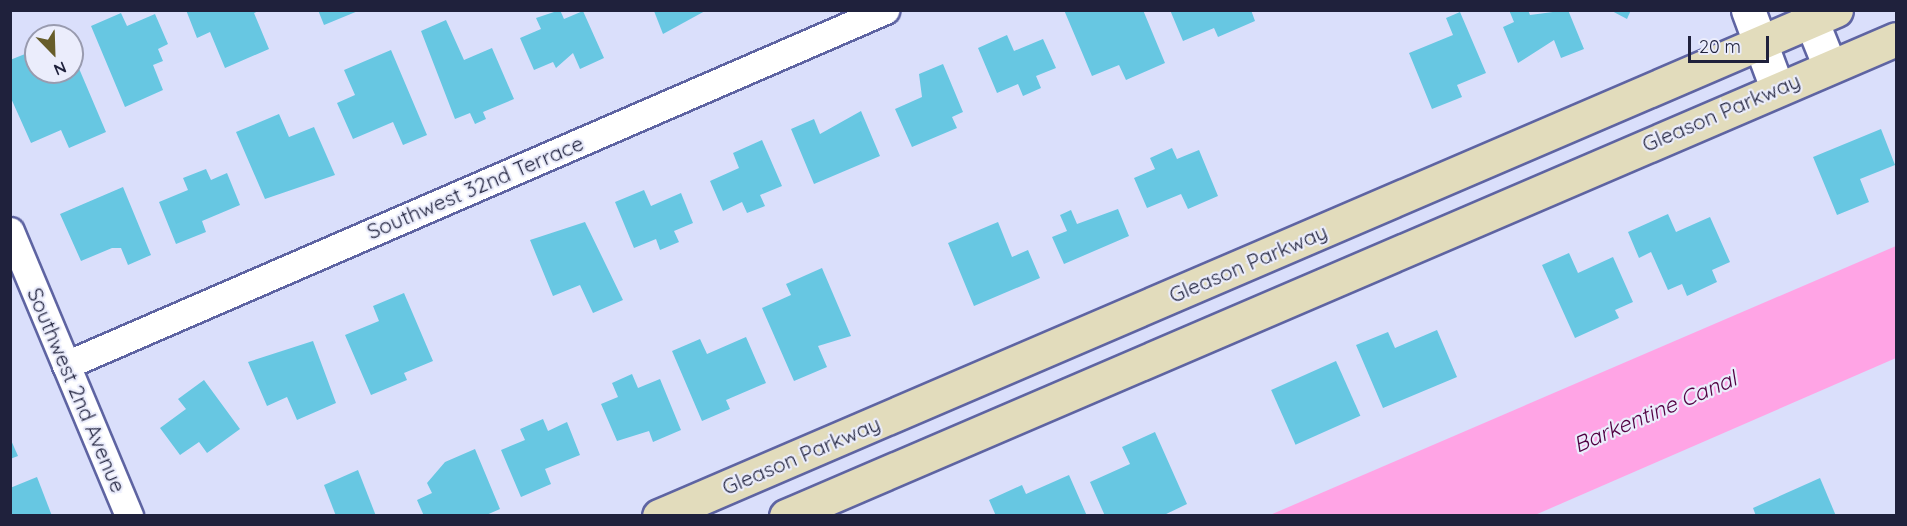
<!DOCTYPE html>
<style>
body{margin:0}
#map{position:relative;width:1907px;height:526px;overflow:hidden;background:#dadffb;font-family:Quicksand,sans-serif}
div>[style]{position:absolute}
.water>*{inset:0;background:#ffa4e5}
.building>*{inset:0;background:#67c7e2;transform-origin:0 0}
.roads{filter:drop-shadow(2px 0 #5e64a2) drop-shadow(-2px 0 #5e64a2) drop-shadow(0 2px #5e64a2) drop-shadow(0 -2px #5e64a2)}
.minor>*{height:27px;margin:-13.5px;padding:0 13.5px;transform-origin:13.5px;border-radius:13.5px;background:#fff}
.tertiary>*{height:33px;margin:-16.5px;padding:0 16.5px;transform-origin:16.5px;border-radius:16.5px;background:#fff}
.secondary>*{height:33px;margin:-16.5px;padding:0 16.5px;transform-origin:16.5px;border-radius:16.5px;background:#e2dcbc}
span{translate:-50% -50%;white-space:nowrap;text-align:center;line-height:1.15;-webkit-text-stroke:4.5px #ebedfc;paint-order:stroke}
.street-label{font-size:21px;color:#1f213c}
.water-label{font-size:22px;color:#510042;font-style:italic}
.frame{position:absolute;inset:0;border:12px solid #1f213c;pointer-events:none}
.north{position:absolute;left:24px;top:24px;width:60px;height:60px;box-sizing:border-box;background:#ebedfc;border:2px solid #999baf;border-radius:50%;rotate:157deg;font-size:16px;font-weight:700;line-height:24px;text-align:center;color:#1f213c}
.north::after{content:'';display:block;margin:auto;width:21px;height:27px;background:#675d2a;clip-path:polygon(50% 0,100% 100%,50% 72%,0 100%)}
.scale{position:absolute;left:1688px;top:36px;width:81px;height:27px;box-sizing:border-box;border:3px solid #1f213c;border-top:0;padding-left:8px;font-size:18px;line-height:21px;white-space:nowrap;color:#1f213c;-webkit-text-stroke:4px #ebedfc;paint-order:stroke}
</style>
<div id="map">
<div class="water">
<i style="clip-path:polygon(1896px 246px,1896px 358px,1535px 515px,1270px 515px)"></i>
</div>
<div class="building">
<i style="clip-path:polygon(186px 10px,261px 10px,254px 13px,269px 49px,225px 68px,210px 32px,197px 38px)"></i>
<i style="clip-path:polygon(318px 10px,358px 10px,358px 11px,324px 25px)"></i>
<i style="clip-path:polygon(560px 10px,564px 19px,583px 11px,604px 58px,580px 69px,573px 53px,556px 68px,553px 62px,534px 70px,520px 38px,541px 29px,536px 18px)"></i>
<i style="clip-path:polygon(1064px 10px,1143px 10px,1165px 63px,1126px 80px,1119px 65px,1092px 76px)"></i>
<i style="clip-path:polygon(1170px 10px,1251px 10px,1255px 21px,1218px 37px,1214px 28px,1183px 41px)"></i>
<i style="clip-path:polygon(1509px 10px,1528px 10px,1530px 15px,1568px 10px,1584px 49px,1561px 58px,1554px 40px,1518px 63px,1503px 27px,1514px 22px)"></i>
<i style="clip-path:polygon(1610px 10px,1631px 10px,1627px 19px)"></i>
<i style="clip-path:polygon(654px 11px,705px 11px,663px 34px)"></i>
<i style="clip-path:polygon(1460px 12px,1486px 73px,1457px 85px,1462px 97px,1432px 109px,1409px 53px,1453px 35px,1446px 18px)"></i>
<i style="clip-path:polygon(121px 13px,127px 26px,155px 14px,168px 44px,158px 49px,163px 61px,153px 65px,163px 90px,125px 107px,91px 26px)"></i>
<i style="clip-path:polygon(446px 20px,464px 60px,492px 48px,514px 99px,483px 112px,486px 119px,475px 124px,470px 113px,455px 119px,421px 31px)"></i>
<i style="clip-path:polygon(1007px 35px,1014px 51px,1043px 39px,1056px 68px,1036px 76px,1041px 88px,1023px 96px,1018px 84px,997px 93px,978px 48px)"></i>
<i style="clip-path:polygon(391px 50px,427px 135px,403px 145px,393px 122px,353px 139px,337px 103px,355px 95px,344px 70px)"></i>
<i style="clip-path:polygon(30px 52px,36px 72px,72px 72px,72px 52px,106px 132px,69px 148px,61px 130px,31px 143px,10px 96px,10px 60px)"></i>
<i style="clip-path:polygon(943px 64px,963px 112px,952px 117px,957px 128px,912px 147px,895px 109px,922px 97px,919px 74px)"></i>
<i style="clip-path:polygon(861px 111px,880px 156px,814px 184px,791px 129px,814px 119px,820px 134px)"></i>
<i style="clip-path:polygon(279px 114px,289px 137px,314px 127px,335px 175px,265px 199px,236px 132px)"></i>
<i style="clip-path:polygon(1881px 129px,1895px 165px,1860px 179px,1869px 202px,1837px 215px,1813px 157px)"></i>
<i style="clip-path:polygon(762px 140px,782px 186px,760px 195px,765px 206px,747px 213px,742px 202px,723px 211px,710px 181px,739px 168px,733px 153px)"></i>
<i style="clip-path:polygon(1172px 148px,1177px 159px,1199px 150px,1218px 196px,1188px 209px,1181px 194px,1147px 208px,1134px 178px,1155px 169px,1150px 158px)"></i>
<i style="clip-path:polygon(206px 169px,211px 180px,227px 173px,240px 205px,202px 221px,206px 232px,176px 244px,159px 202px,188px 190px,183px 178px)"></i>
<i style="clip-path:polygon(123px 187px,151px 255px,128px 265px,121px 248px,112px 248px,81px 261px,60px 214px)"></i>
<i style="clip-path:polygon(644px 190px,651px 206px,681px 193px,693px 223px,674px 231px,679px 242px,660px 250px,656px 239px,634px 248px,615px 202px)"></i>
<i style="clip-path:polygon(1118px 209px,1129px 236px,1064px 264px,1052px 237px,1067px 231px,1060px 215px,1071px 210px,1077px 224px)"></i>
<i style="clip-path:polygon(1668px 214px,1676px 232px,1710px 217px,1730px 262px,1712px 270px,1717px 282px,1687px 296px,1682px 284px,1668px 290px,1651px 252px,1639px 258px,1628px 232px)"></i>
<i style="clip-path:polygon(585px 222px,623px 300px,593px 313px,580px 285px,553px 296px,530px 240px)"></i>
<i style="clip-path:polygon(998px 222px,1012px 257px,1028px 250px,1040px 278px,974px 306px,948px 243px)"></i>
<i style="clip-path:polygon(1569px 253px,1578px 273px,1613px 257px,1633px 302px,1615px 310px,1619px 318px,1575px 338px,1542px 265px)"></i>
<i style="clip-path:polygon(822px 268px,851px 336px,818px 346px,827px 367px,794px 381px,762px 308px,791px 295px,786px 284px)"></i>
<i style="clip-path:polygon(404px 293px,433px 361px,404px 373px,407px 380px,371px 395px,345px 335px,379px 321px,373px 306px)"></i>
<i style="clip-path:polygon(1437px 330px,1457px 377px,1383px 408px,1356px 345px,1388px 332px,1395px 348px)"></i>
<i style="clip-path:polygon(746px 337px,766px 383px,726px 400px,730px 409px,702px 421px,672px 351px,700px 339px,707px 354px)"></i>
<i style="clip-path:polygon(313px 341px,336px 403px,297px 420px,287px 397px,267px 406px,248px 362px)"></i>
<i style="left:1336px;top:361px;width:60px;height:71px;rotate:66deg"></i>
<i style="clip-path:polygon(632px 374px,638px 388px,660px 379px,681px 430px,653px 442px,649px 431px,617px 441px,601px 404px,618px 397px,612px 383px)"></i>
<i style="clip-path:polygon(204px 380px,240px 429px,207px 453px,199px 442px,180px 455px,160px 428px,186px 409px,178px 399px)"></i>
<i style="clip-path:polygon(543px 419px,548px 431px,567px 422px,580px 455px,545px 469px,551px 484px,521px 497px,501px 450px,525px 440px,520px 429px)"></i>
<i style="clip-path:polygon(1155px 432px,1187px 504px,1162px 516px,1105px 516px,1090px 482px,1130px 464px,1122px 447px)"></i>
<i style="clip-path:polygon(10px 438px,18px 456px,10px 459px)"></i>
<i style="clip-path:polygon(475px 449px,500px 509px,484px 516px,424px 516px,417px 500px,432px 493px,427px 483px,445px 462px)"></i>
<i style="clip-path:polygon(358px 470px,376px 516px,336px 516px,324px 485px)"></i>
<i style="clip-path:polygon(1069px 475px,1087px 516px,996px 516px,989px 500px,1022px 485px,1026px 494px)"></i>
<i style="clip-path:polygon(37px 477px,52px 516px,10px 516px,10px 488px)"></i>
<i style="clip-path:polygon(1820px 478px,1836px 516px,1756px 516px,1753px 508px)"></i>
</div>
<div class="roads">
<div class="minor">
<i style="left:10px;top:231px;width:309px;rotate:67.3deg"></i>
<i style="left:66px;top:365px;width:893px;rotate:-23.43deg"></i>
</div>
<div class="tertiary">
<i style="left:1748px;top:10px;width:83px;rotate:69.6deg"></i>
<i style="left:1807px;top:10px;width:61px;rotate:68deg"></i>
</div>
<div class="secondary">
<i style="left:659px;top:516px;width:1281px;rotate:-23.26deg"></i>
<i style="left:786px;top:516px;width:1208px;rotate:-23.25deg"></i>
</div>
</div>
<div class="street-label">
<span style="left:1721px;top:112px;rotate:-23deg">Gleason Parkway</span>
<span style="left:475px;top:187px;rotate:-23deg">Southwest 32nd Terrace</span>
<span style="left:1248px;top:263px;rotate:-23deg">Gleason Parkway</span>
<span style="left:77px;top:390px;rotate:67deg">Southwest 2nd Avenue</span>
<span style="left:801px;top:455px;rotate:-23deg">Gleason Parkway</span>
</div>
<div class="water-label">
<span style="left:1655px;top:412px;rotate:-23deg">Barkentine Canal</span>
</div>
<div class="frame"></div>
<div class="north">N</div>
<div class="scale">20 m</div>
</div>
